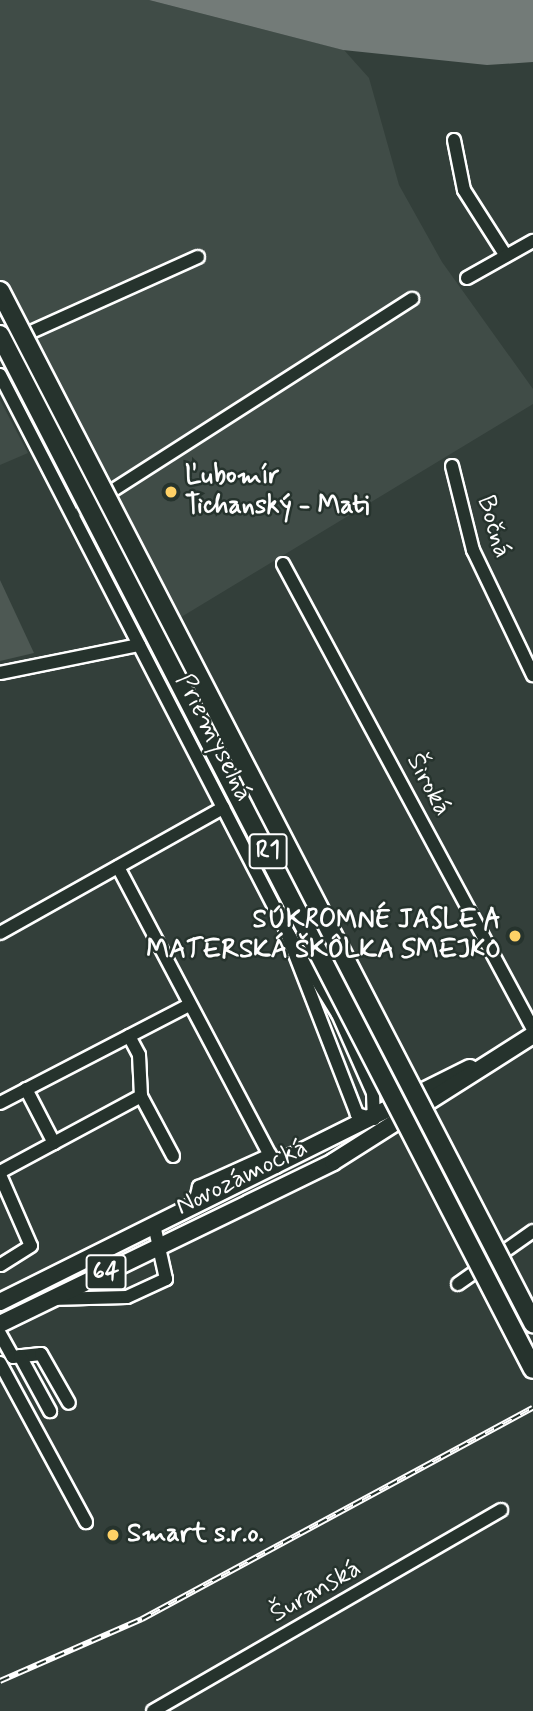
<!DOCTYPE html>
<meta charset="utf-8">
<style>
body{margin:0}
#map{position:relative;width:533px;height:1711px;overflow:hidden;background:#333f3a;font-family:Mynerve,sans-serif}
div>[style]{position:absolute}
.built>*{inset:0;background:#404c47}
.green>*{inset:0;background:#4d5853}
.water>*{inset:0;background:#737b78}
.roads{filter:drop-shadow(2px 0 #fff) drop-shadow(-2px 0 #fff) drop-shadow(0 2px #fff) drop-shadow(0 -2px #fff)}
.minor>*{height:12px;margin:-6px;padding:0 6px;transform-origin:6px;border-radius:6px;background:#26332d}
.major>*{height:16px;margin:-8px;padding:0 8px;transform-origin:8px;border-radius:8px;background:#26332d}
.rail>*{height:6px;margin-top:-3px;transform-origin:0;background:repeating-linear-gradient(90deg,#26332d 0 10px,#fff 0 20px);box-sizing:border-box;border-block:2px solid #fff}
.bridges{filter:drop-shadow(2px 0 #fff) drop-shadow(-2px 0 #fff) drop-shadow(0 2px #fff) drop-shadow(0 -2px #fff)}
.highway-bridge>*{height:18px;margin:-9px;padding:0 9px;transform-origin:9px;border-radius:9px;background:#26332d}
.dots>*{width:19px;height:19px;translate:-50% -50%;box-sizing:border-box;border:4px solid #26332d;border-radius:50%}
span{translate:-50% -50%;white-space:nowrap;text-align:center;line-height:1.15;-webkit-text-stroke:5px #26332d;paint-order:stroke}
.shield-label span{padding:2px 5px;background:#26332d;border:2px solid;border-radius:5px;-webkit-text-stroke-width:0}
.shield-label{font-size:24px;color:#fff;font-weight:700}
.poi-label{font-size:26px;color:#fff;font-weight:700}
.left{translate:0 -50%;text-align:left}
.right{translate:-100% -50%;text-align:right}
.street-label{font-size:26px;color:#fff}
</style>
<div id="map">
<div class="built">
<i style="clip-path:polygon(0 0,149px 0,344px 50px,369px 78px,399px 185px,442px 262px,533px 389px,533px 404px,173px 622px,0 291px)"></i>
<i style="clip-path:polygon(0 400px,28px 453px,0 465px)"></i>
</div>
<div class="green">
<i style="clip-path:polygon(0 580px,34px 653px,0 661px)"></i>
</div>
<div class="water">
<i style="clip-path:polygon(149px 0,533px 0,533px 62px,487px 65px,343px 50px)"></i>
</div>
<div class="roads">
<div class="minor">
<i style="left:454px;top:140px;width:51px;rotate:78.7deg"></i>
<i style="left:464px;top:190px;width:78px;rotate:57.5deg"></i>
<i style="left:467px;top:278px;width:76px;rotate:-29.3deg"></i>
<i style="left:0;top:346px;width:217px;rotate:-24.2deg"></i>
<i style="left:0;top:375px;width:622px;rotate:62.73deg"></i>
<i style="left:285px;top:928px;width:101px;rotate:58.4deg"></i>
<i style="left:338px;top:1014px;width:86px;rotate:66.1deg"></i>
<i style="left:373px;top:1093px;width:26px;rotate:88deg"></i>
<i style="left:374px;top:1119px;width:18px;rotate:-164deg"></i>
<i style="left:357px;top:1114px;width:199px;rotate:-111.2deg"></i>
<i style="left:452px;top:466px;width:87px;rotate:76deg"></i>
<i style="left:473px;top:550px;width:139px;rotate:64.4deg"></i>
<i style="left:82px;top:510px;width:392px;rotate:-32.6deg"></i>
<i style="left:283px;top:564px;width:528px;rotate:61.74deg"></i>
<i style="left:0;top:673px;width:142px;rotate:-11.4deg"></i>
<i style="left:118px;top:867px;width:339px;rotate:62.2deg"></i>
<i style="left:0;top:933px;width:256px;rotate:-29.3deg"></i>
<i style="left:129px;top:1036px;width:21px;rotate:62deg"></i>
<i style="left:139px;top:1055px;width:41px;rotate:87.2deg"></i>
<i style="left:141px;top:1096px;width:68px;rotate:61.9deg"></i>
<i style="left:26px;top:1089px;width:61px;rotate:62.6deg"></i>
<i style="left:0;top:1103px;width:211px;rotate:-27.4deg"></i>
<i style="left:0;top:1172px;width:160px;rotate:-28.3deg"></i>
<i style="left:0;top:1175px;width:77px;rotate:66.4deg"></i>
<i style="left:31px;top:1246px;width:36px;rotate:148deg"></i>
<i style="left:194px;top:1207px;width:21px;rotate:-76deg"></i>
<i style="left:199px;top:1187px;width:78px;rotate:-24.3deg"></i>
<i style="left:458px;top:1284px;width:92px;rotate:-35.2deg"></i>
<i style="left:50px;top:1299px;width:77px;rotate:-1.5deg"></i>
<i style="left:127px;top:1297px;width:43px;rotate:-24.8deg"></i>
<i style="left:166px;top:1279px;width:55px;rotate:-102.5deg"></i>
<i style="left:0;top:1334px;width:26px;rotate:61deg"></i>
<i style="left:13px;top:1357px;width:28px;rotate:-6deg"></i>
<i style="left:41px;top:1354px;width:56px;rotate:60.3deg"></i>
<i style="left:20px;top:1356px;width:63px;rotate:61.4deg"></i>
<i style="left:0;top:1363px;width:181px;rotate:61.6deg"></i>
<i style="left:153px;top:1711px;width:402px;rotate:-30deg"></i>
</div>
<div class="major">
<i style="left:0;top:1302px;width:525px;rotate:-26.47deg"></i>
<i style="left:0;top:1324px;width:370px;rotate:-25.9deg"></i>
<i style="left:333px;top:1162px;width:237px;rotate:-32.4deg"></i>
</div>
</div>
<div class="rail">
<i style="left:0;top:1681px;width:155px;rotate:-23.6deg"></i>
<i style="left:142px;top:1619px;width:444px;rotate:-28.4deg"></i>
</div>
<div class="bridges">
<div class="highway-bridge">
<i style="left:0;top:291px;width:1162px;rotate:62.68deg"></i>
<i style="left:0;top:335px;width:1163px;rotate:62.73deg"></i>
</div>
</div>
<div class="dots">
<i style="left:171px;top:492px;background:#ffd166"></i>
<i style="left:515px;top:936px;background:#ffd166"></i>
<i style="left:113px;top:1535px;background:#ffd166"></i>
</div>
<div class="shield-label">
<span style="left:268px;top:851px">R1</span>
<span style="left:106px;top:1272px">64</span>
</div>
<div class="poi-label">
<span class="left" style="left:185px;top:492px">Ľubomír<br>Tichanský - Mati</span>
<span class="right" style="left:501px;top:936px">SÚKROMNÉ JASLE A<br>MATERSKÁ ŠKÔLKA SMEJKO</span>
<span class="left" style="left:127px;top:1535px">Smart s.r.o.</span>
</div>
<div class="street-label">
<span style="left:493px;top:527px;rotate:73deg">Bočná</span>
<span style="left:213px;top:738px;rotate:63deg">Priemyselná</span>
<span style="left:428px;top:785px;rotate:62deg">Široká</span>
<span style="left:242px;top:1178px;rotate:-26deg">Novozámocká</span>
<span style="left:316px;top:1592px;rotate:-30deg">Šuranská</span>
</div>
</div>
